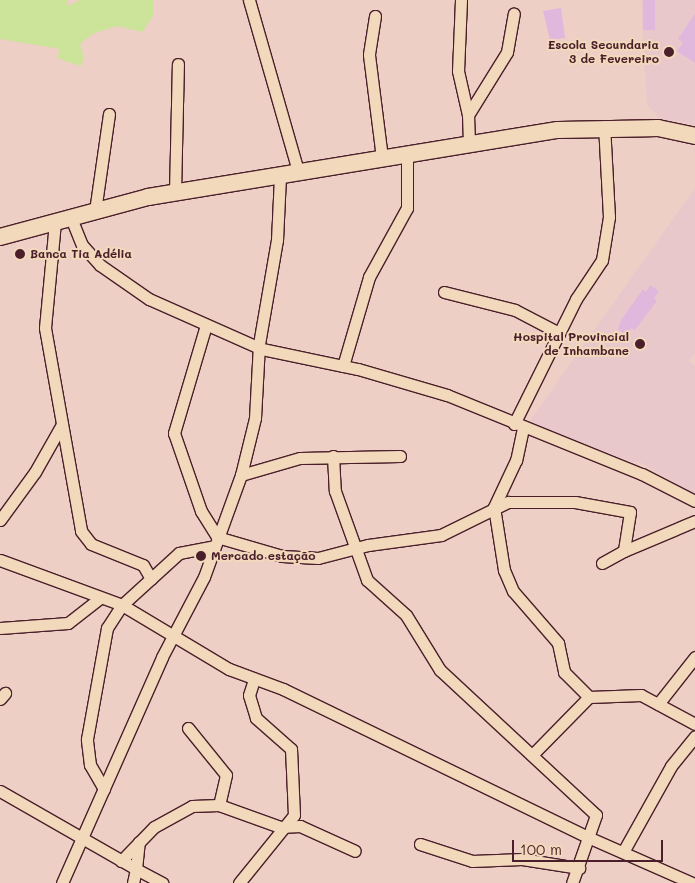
<!DOCTYPE html>
<meta charset="utf-8">
<style>
body{margin:0}
#map{position:relative;width:695px;height:883px;overflow:hidden;background:#edcfc5;font-family:Mali,sans-serif}
div>[style]{position:absolute}
.built>*{inset:0;background:#e9c8cc}
.green>*{inset:0;background:#cce49a}
.building>*{inset:0;background:#e0b7dd;transform-origin:0 0}
.roads{filter:drop-shadow(1px 0 #4a1f2b) drop-shadow(-1px 0 #4a1f2b) drop-shadow(0 1px #4a1f2b) drop-shadow(0 -1px #4a1f2b)}
.street>*{height:11px;margin:-5.5px;padding:0 5.5px;transform-origin:5.5px;border-radius:5.5px;background:#f3d9bb}
.secondary>*{height:16px;margin:-8px;padding:0 8px;transform-origin:8px;border-radius:8px;background:#f3d9bb}
.dots>*{width:14px;height:14px;translate:-50% -50%;box-sizing:border-box;border:2px solid #f3d9bb;border-radius:50%}
span{translate:-50% -50%;white-space:nowrap;text-align:center;line-height:1.15;-webkit-text-stroke:4px #f3d9bb;paint-order:stroke}
.poi-label{font-size:12px;color:#4a1f2b;font-weight:700}
.right{translate:-100% -50%;text-align:right}
.left{translate:0 -50%;text-align:left}
.scale{position:absolute;left:512px;top:840px;width:151px;height:22px;box-sizing:border-box;border:2px solid #4a1f2b;border-top:0;padding-left:6px;font-size:15px;line-height:18px;white-space:nowrap;color:#4a1f2b;-webkit-text-stroke:4px #f3d9bb;paint-order:stroke}
</style>
<div id="map">
<div class="built">
<i style="clip-path:polygon(641px 0,695px 0,695px 125px,659px 118px,647px 104px)"></i>
<i style="clip-path:polygon(evenodd,695px 188px,695px 353px,689px 361px,695px 366px,695px 495px,638px 461px,632px 462px,529px 422px,695px 188px,650px 285px,659px 291px,654px 298px,657px 301px,635px 330px,621px 320px,642px 290px,646px 292px,650px 285px)"></i>
</div>
<div class="green">
<i style="clip-path:polygon(0 0,68px 0,68px 6px,80px 0,153px 0,153px 16px,142px 32px,117px 26px,92px 34px,80px 44px,84px 60px,80px 66px,57px 58px,60px 49px,0 39px)"></i>
</div>
<div class="building">
<i style="left:643px;top:0;width:12px;height:30px"></i>
<i style="clip-path:polygon(561px 8px,565px 38px,550px 40px,543px 11px)"></i>
<i style="clip-path:polygon(695px 14px,695px 63px,677px 51px,683px 43px,678px 39px)"></i>
<i style="clip-path:polygon(650px 285px,659px 291px,654px 298px,657px 301px,635px 330px,631px 328px,626px 335px,618px 329px,621px 320px,643px 289px,646px 292px)"></i>
</div>
<div class="roads">
<div class="street">
<i style="left:249px;top:0;width:178px;rotate:74deg"></i>
<i style="left:461px;top:0;width:71px;rotate:92.4deg"></i>
<i style="left:458px;top:71px;width:45px;rotate:77.2deg"></i>
<i style="left:375px;top:16px;width:39px;rotate:99deg"></i>
<i style="left:369px;top:55px;width:104px;rotate:82.8deg"></i>
<i style="left:469px;top:143px;width:28px;rotate:-92deg"></i>
<i style="left:468px;top:115px;width:74px;rotate:-58.2deg"></i>
<i style="left:507px;top:52px;width:39px;rotate:-80deg"></i>
<i style="left:175px;top:193px;width:129px;rotate:-88.7deg"></i>
<i style="left:95px;top:211px;width:98px;rotate:-81.8deg"></i>
<i style="left:71px;top:218px;width:29px;rotate:68deg"></i>
<i style="left:82px;top:245px;width:27px;rotate:48deg"></i>
<i style="left:100px;top:265px;width:60px;rotate:34.8deg"></i>
<i style="left:149px;top:299px;width:124px;rotate:23.9deg"></i>
<i style="left:262px;top:349px;width:98px;rotate:11.8deg"></i>
<i style="left:358px;top:369px;width:93px;rotate:16.3deg"></i>
<i style="left:447px;top:395px;width:210px;rotate:22.1deg"></i>
<i style="left:642px;top:474px;width:59px;rotate:27deg"></i>
<i style="left:55px;top:222px;width:106px;rotate:95.4deg"></i>
<i style="left:45px;top:328px;width:206px;rotate:79.9deg"></i>
<i style="left:81px;top:531px;width:16px;rotate:52deg"></i>
<i style="left:91px;top:544px;width:56px;rotate:22deg"></i>
<i style="left:143px;top:565px;width:16px;rotate:60deg"></i>
<i style="left:444px;top:292px;width:73px;rotate:14.2deg"></i>
<i style="left:515px;top:310px;width:50px;rotate:27.6deg"></i>
<i style="left:206px;top:325px;width:113px;rotate:106.5deg"></i>
<i style="left:174px;top:433px;width:83px;rotate:70.9deg"></i>
<i style="left:201px;top:511px;width:31px;rotate:58deg"></i>
<i style="left:217px;top:537px;width:68px;rotate:16.3deg"></i>
<i style="left:282px;top:556px;width:36px;rotate:3deg"></i>
<i style="left:318px;top:558px;width:52px;rotate:-14.6deg"></i>
<i style="left:368px;top:545px;width:74px;rotate:-7.8deg"></i>
<i style="left:441px;top:535px;width:75px;rotate:-26.2deg"></i>
<i style="left:508px;top:502px;width:67px"></i>
<i style="left:575px;top:502px;width:56px;rotate:10.3deg"></i>
<i style="left:630px;top:512px;width:39px;rotate:99deg"></i>
<i style="left:624px;top:551px;width:77px;rotate:-22.9deg"></i>
<i style="left:343px;top:366px;width:93px;rotate:-73.7deg"></i>
<i style="left:369px;top:277px;width:79px;rotate:-61.2deg"></i>
<i style="left:407px;top:208px;width:54px;rotate:-90deg"></i>
<i style="left:514px;top:424px;width:140px;rotate:-63.6deg"></i>
<i style="left:576px;top:299px;width:47px;rotate:-56.3deg"></i>
<i style="left:602px;top:260px;width:44px;rotate:-80.8deg"></i>
<i style="left:609px;top:217px;width:91px;rotate:-93.1deg"></i>
<i style="left:523px;top:428px;width:33px;rotate:102deg"></i>
<i style="left:516px;top:460px;width:52px;rotate:115.1deg"></i>
<i style="left:494px;top:507px;width:64px;rotate:81deg"></i>
<i style="left:504px;top:570px;width:23px;rotate:67deg"></i>
<i style="left:513px;top:591px;width:69px;rotate:49.1deg"></i>
<i style="left:558px;top:643px;width:30px;rotate:78deg"></i>
<i style="left:564px;top:672px;width:35px;rotate:45deg"></i>
<i style="left:333px;top:456px;width:35px;rotate:87deg"></i>
<i style="left:335px;top:491px;width:95px;rotate:70.2deg"></i>
<i style="left:367px;top:580px;width:52px;rotate:41.9deg"></i>
<i style="left:406px;top:615px;width:65px;rotate:58.3deg"></i>
<i style="left:440px;top:670px;width:213px;rotate:42.9deg"></i>
<i style="left:596px;top:815px;width:72px;rotate:109.4deg"></i>
<i style="left:241px;top:475px;width:61px;rotate:-16.1deg"></i>
<i style="left:300px;top:458px;width:100px;rotate:-1.1deg"></i>
<i style="left:0;top:520px;width:59px;rotate:-53.9deg"></i>
<i style="left:35px;top:472px;width:53px;rotate:-60.5deg"></i>
<i style="left:0;top:560px;width:130px;rotate:20.2deg"></i>
<i style="left:122px;top:605px;width:125px;rotate:30.9deg"></i>
<i style="left:229px;top:669px;width:58px;rotate:20.3deg"></i>
<i style="left:283px;top:689px;width:341px;rotate:25.9deg"></i>
<i style="left:590px;top:838px;width:111px;rotate:23.8deg"></i>
<i style="left:602px;top:563px;width:25px;rotate:-29deg"></i>
<i style="left:0;top:628px;width:68px;rotate:-4.2deg"></i>
<i style="left:68px;top:623px;width:39px;rotate:-38deg"></i>
<i style="left:0;top:699px;width:8px;rotate:-50deg"></i>
<i style="left:658px;top:704px;width:60px;rotate:-51.8deg"></i>
<i style="left:188px;top:728px;width:60px;rotate:51deg"></i>
<i style="left:226px;top:775px;width:31px;rotate:103deg"></i>
<i style="left:532px;top:755px;width:81px;rotate:-45.5deg"></i>
<i style="left:589px;top:697px;width:52px;rotate:-2.2deg"></i>
<i style="left:641px;top:695px;width:61px;rotate:28.2deg"></i>
<i style="left:104px;top:789px;width:28px;rotate:-120deg"></i>
<i style="left:90px;top:765px;width:26px;rotate:-97deg"></i>
<i style="left:87px;top:739px;width:113px;rotate:-79.8deg"></i>
<i style="left:107px;top:628px;width:27px;rotate:-57deg"></i>
<i style="left:122px;top:605px;width:77px;rotate:-42.4deg"></i>
<i style="left:179px;top:553px;width:36px;rotate:-11deg"></i>
<i style="left:0;top:791px;width:157px;rotate:29.8deg"></i>
<i style="left:136px;top:869px;width:27px;rotate:-84deg"></i>
<i style="left:420px;top:844px;width:55px;rotate:18.1deg"></i>
<i style="left:472px;top:861px;width:50px;rotate:-2.3deg"></i>
<i style="left:522px;top:859px;width:58px;rotate:9deg"></i>
<i style="left:623px;top:852px;width:98px;rotate:-60.8deg"></i>
<i style="left:671px;top:766px;width:38px;rotate:-51deg"></i>
<i style="left:121px;top:861px;width:47px;rotate:-45.9deg"></i>
<i style="left:154px;top:827px;width:43px;rotate:-28.9deg"></i>
<i style="left:192px;top:806px;width:27px;rotate:-2deg"></i>
<i style="left:219px;top:805px;width:65px;rotate:19.8deg"></i>
<i style="left:280px;top:827px;width:20px;rotate:-3deg"></i>
<i style="left:300px;top:826px;width:60px;rotate:24.4deg"></i>
<i style="left:62px;top:883px;width:247px;rotate:-66.1deg"></i>
<i style="left:162px;top:657px;width:90px;rotate:-62.3deg"></i>
<i style="left:204px;top:577px;width:109px;rotate:-70.1deg"></i>
<i style="left:241px;top:475px;width:59px;rotate:-76.2deg"></i>
<i style="left:255px;top:418px;width:74px;rotate:-86.9deg"></i>
<i style="left:259px;top:344px;width:106px;rotate:-80.2deg"></i>
<i style="left:277px;top:240px;width:64px;rotate:-87.3deg"></i>
<i style="left:133px;top:883px;width:14px;rotate:-78deg"></i>
<i style="left:136px;top:869px;width:30px;rotate:28deg"></i>
<i style="left:239px;top:883px;width:87px;rotate:-51deg"></i>
<i style="left:294px;top:815px;width:66px;rotate:-92.6deg"></i>
<i style="left:291px;top:749px;width:47px;rotate:-138.5deg"></i>
<i style="left:256px;top:718px;width:24px;rotate:-107deg"></i>
<i style="left:249px;top:695px;width:16px;rotate:-72deg"></i>
</div>
<div class="secondary">
<i style="left:0;top:237px;width:153px;rotate:-15.1deg"></i>
<i style="left:148px;top:197px;width:415px;rotate:-9.3deg"></i>
<i style="left:558px;top:130px;width:100px;rotate:-1.1deg"></i>
<i style="left:658px;top:128px;width:38px;rotate:12deg"></i>
</div>
</div>
<div class="dots">
<i style="left:669px;top:52px;background:#4a1f2b"></i>
<i style="left:20px;top:254px;background:#4a1f2b"></i>
<i style="left:640px;top:344px;background:#4a1f2b"></i>
<i style="left:201px;top:556px;background:#4a1f2b"></i>
</div>
<div class="poi-label">
<span class="right" style="left:659px;top:52px">Escola Secundaria<br>3 de Fevereiro</span>
<span class="left" style="left:30px;top:254px">Banca Tia Adélia</span>
<span class="right" style="left:629px;top:344px">Hospital Provincial<br>de Inhambane</span>
<span class="left" style="left:211px;top:556px">Mercado estação</span>
</div>
<div class="scale">100 m</div>
</div>
